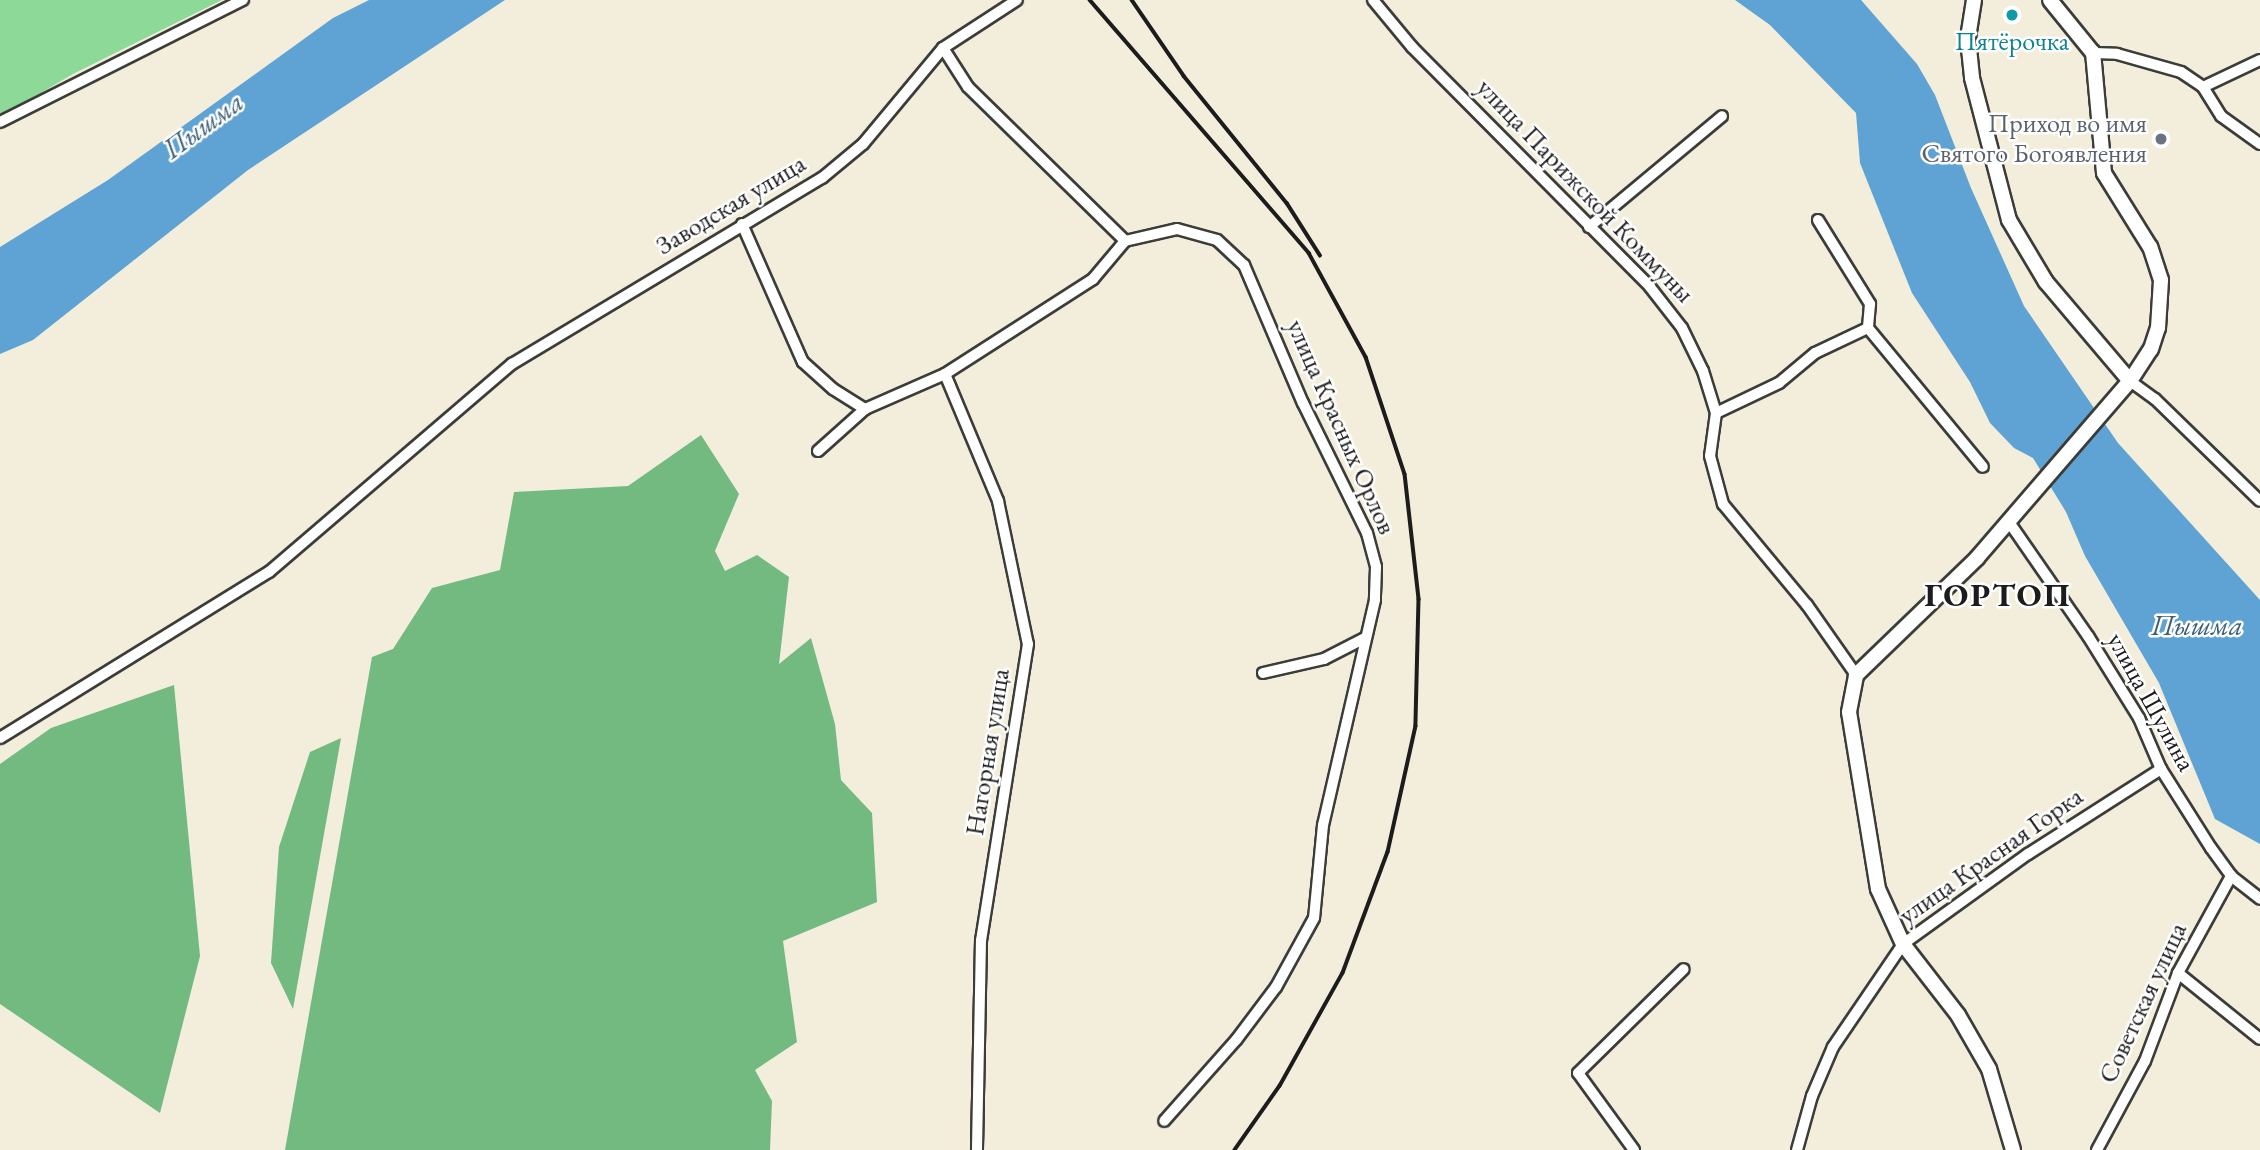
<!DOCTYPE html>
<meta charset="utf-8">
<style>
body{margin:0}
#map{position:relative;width:2260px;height:1150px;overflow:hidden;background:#f3eedb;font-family:"EB Garamond",serif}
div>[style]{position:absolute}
.green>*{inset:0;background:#8dda98}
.forest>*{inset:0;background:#72ba80}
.water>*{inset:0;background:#5ea3d3}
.roads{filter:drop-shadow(2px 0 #3c3c39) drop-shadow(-2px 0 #3c3c39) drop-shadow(0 2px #3c3c39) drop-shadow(0 -2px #3c3c39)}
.street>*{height:10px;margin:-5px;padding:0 5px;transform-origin:5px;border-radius:5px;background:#fff}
.secondary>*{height:14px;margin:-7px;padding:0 7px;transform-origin:7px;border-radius:7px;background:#fff}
.rail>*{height:3.5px;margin:-1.75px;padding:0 1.75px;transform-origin:1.75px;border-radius:1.75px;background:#1c1c1c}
.dots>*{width:19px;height:19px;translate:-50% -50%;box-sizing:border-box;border:4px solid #fff;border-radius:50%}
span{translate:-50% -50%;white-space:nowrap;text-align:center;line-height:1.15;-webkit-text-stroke:5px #fff;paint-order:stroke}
.culture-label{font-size:26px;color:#0d838f}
.worship-label{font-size:26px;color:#5b616d}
.right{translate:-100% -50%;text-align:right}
.street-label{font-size:26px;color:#1c1c1c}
.water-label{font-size:28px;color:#3d6078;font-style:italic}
.district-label{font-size:33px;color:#1c1c1c;font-weight:700;letter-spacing:2px}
</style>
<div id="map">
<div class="green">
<i style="clip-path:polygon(0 0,222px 0,73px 74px,0 117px)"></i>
</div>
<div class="forest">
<i style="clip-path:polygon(701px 435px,739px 494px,715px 551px,725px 571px,757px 555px,789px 577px,779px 664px,811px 638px,835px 724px,841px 780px,872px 813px,877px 902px,783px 941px,797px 1042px,755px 1070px,772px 1101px,770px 1150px,285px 1150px,372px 657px,393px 649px,432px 588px,500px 570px,514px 492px,628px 486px)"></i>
<i style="clip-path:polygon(174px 685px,200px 956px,160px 1113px,0 1004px,0 764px,51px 728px)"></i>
<i style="clip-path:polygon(341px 738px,293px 1009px,271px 963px,279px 847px,310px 752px)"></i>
</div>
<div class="water">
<i style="clip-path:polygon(369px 0,505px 0,248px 170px,33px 340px,0 354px,0 247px,108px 180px,333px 18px)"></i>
<i style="clip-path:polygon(1735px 0,1861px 0,1917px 64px,1935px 95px,1971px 188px,2024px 306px,2118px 443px,2260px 600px,2260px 844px,2215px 819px,2159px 683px,2085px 556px,2066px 512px,2033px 458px,2014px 448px,1990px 423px,1970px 382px,1912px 293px,1860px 163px,1856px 113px,1770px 25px)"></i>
</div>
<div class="roads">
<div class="street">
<i style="left:1373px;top:0;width:61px;rotate:50.3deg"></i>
<i style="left:1412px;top:47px;width:338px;rotate:45.2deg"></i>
<i style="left:1650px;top:287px;width:52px;rotate:52deg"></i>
<i style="left:1682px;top:328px;width:48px;rotate:64deg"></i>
<i style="left:1703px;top:371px;width:44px;rotate:72.8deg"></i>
<i style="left:1716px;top:413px;width:43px;rotate:97.9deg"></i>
<i style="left:1710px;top:456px;width:50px;rotate:74.8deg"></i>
<i style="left:1723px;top:504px;width:131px;rotate:50.3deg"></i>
<i style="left:1807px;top:605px;width:85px;rotate:55deg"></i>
<i style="left:943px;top:48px;width:46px;rotate:57.3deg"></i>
<i style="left:968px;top:87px;width:220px;rotate:44.4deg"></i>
<i style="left:1125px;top:241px;width:53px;rotate:-13deg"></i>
<i style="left:1177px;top:229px;width:41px;rotate:15.4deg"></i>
<i style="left:1217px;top:240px;width:37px;rotate:43deg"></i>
<i style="left:1244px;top:265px;width:150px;rotate:66.9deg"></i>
<i style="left:1303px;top:403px;width:145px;rotate:63.8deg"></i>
<i style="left:1367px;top:533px;width:35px;rotate:75deg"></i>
<i style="left:1376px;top:567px;width:33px;rotate:92deg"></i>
<i style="left:1375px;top:600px;width:231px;rotate:103deg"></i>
<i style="left:1323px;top:825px;width:93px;rotate:95.5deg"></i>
<i style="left:1314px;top:918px;width:79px;rotate:118.8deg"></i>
<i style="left:1276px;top:987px;width:66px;rotate:127deg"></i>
<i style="left:1236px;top:1040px;width:108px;rotate:131.6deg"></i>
<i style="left:2093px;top:53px;width:24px;rotate:2deg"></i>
<i style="left:2117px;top:54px;width:66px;rotate:15.7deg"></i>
<i style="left:2181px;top:72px;width:27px;rotate:34deg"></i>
<i style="left:2203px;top:87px;width:34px;rotate:58deg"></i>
<i style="left:2221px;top:116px;width:48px;rotate:35.7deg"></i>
<i style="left:2203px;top:87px;width:63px;rotate:-25.3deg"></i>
<i style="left:0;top:122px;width:272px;rotate:-26.7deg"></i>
<i style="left:1818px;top:220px;width:99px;rotate:58.2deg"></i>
<i style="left:1870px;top:304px;width:24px;rotate:95deg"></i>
<i style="left:1868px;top:328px;width:180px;rotate:50.4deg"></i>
<i style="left:742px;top:224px;width:151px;rotate:66.2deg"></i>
<i style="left:803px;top:362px;width:40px;rotate:42deg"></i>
<i style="left:833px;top:389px;width:38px;rotate:32deg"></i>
<i style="left:1589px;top:227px;width:173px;rotate:-39.8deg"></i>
<i style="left:945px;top:374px;width:138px;rotate:67.3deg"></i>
<i style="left:998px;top:501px;width:146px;rotate:78.2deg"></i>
<i style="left:1028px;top:644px;width:300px;rotate:99deg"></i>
<i style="left:981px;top:940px;width:210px;rotate:91.1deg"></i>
<i style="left:2130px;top:381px;width:31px;rotate:36deg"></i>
<i style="left:2155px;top:399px;width:146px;rotate:44.2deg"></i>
<i style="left:1716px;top:413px;width:70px;rotate:-25.5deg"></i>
<i style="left:1779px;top:383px;width:47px;rotate:-39.8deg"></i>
<i style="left:1815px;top:353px;width:59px;rotate:-25.3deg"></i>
<i style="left:818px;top:451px;width:63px;rotate:-41.8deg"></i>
<i style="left:865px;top:409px;width:87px;rotate:-23.6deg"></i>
<i style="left:945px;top:374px;width:176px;rotate:-32.7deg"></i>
<i style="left:1093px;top:279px;width:50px;rotate:-49.9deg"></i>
<i style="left:2009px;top:522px;width:139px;rotate:55.3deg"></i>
<i style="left:2088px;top:636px;width:97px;rotate:58.1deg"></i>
<i style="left:2139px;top:718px;width:56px;rotate:66.7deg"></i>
<i style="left:2161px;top:769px;width:93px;rotate:57.7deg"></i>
<i style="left:2211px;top:848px;width:34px;rotate:54deg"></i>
<i style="left:2231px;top:876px;width:37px;rotate:38deg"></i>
<i style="left:1263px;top:673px;width:63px;rotate:-12.9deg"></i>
<i style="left:1324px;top:659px;width:46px;rotate:-27.1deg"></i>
<i style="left:0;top:738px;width:316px;rotate:-31.7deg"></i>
<i style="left:269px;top:572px;width:320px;rotate:-40.6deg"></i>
<i style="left:512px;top:364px;width:362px;rotate:-31deg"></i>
<i style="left:822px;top:178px;width:53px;rotate:-39.7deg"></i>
<i style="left:863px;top:144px;width:125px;rotate:-50.2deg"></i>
<i style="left:943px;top:48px;width:88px;rotate:-33deg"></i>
<i style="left:2178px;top:973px;width:105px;rotate:38.8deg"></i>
<i style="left:1634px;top:1150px;width:95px;rotate:-126deg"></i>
<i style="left:1578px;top:1073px;width:148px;rotate:-44.5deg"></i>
<i style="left:1797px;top:1150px;width:56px;rotate:-74.5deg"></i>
<i style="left:1812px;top:1096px;width:53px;rotate:-66.8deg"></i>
<i style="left:1833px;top:1047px;width:125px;rotate:-55.8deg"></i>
<i style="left:1903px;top:944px;width:154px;rotate:-35.8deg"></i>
<i style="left:2028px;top:854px;width:158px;rotate:-32.6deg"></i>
<i style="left:2097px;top:1150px;width:101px;rotate:-61.7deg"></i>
<i style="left:2145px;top:1061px;width:94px;rotate:-69.4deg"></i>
<i style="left:2178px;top:973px;width:111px;rotate:-61.3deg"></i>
</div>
<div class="secondary">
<i style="left:1974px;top:0;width:39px;rotate:99deg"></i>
<i style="left:1968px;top:39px;width:39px;rotate:84deg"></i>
<i style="left:1972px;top:78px;width:147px;rotate:75.4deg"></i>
<i style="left:2009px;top:220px;width:72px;rotate:59.2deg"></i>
<i style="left:2046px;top:282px;width:130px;rotate:49.7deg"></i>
<i style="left:2013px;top:1150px;width:84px;rotate:-106.5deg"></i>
<i style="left:1989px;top:1069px;width:62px;rotate:-119.9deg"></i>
<i style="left:1958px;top:1015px;width:90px;rotate:-127.8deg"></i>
<i style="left:1903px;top:944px;width:60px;rotate:-114.4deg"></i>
<i style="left:1878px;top:889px;width:179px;rotate:-99.3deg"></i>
<i style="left:1849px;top:712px;width:38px;rotate:-79deg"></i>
<i style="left:1856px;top:675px;width:168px;rotate:-44deg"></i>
<i style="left:1977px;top:558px;width:234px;rotate:-49.2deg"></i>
<i style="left:2130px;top:381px;width:38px;rotate:-57deg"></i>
<i style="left:2151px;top:349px;width:22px;rotate:-72deg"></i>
<i style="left:2158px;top:328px;width:48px;rotate:-86.4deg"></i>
<i style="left:2161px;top:280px;width:35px;rotate:-108deg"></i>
<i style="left:2150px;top:247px;width:87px;rotate:-121.9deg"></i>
<i style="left:2104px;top:173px;width:121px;rotate:-95.2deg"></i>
<i style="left:2093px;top:53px;width:68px;rotate:-129.1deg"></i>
</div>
</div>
<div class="rail">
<i style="left:1090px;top:0;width:335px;rotate:49.1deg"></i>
<i style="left:1309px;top:253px;width:119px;rotate:61.3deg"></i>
<i style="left:1366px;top:357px;width:123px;rotate:71.6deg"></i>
<i style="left:1405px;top:474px;width:126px;rotate:83.6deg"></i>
<i style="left:1419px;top:599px;width:127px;rotate:91.4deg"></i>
<i style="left:1416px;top:726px;width:129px;rotate:102.5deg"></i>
<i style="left:1388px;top:852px;width:129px;rotate:110.4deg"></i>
<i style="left:1343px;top:973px;width:129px;rotate:119.1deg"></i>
<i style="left:1280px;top:1086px;width:78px;rotate:125.1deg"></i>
<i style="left:1132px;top:0;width:92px;rotate:55.6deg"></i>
<i style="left:1184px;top:76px;width:164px;rotate:51deg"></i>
<i style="left:1287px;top:203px;width:62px;rotate:57.6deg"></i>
</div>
<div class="dots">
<i style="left:2012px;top:15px;background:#0f9aa8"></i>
<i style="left:2161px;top:139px;background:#6b7280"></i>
</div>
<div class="culture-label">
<span style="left:2012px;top:42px">Пятёрочка</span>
</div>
<div class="worship-label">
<span class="right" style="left:2147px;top:139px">Приход во имя<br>Святого Богоявления</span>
</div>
<div class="street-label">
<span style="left:1585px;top:191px;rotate:46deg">улица Парижской Коммуны</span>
<span style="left:731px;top:205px;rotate:-31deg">Заводская улица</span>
<span style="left:1341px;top:427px;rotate:66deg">улица Красных Орлов</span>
<span style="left:2151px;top:702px;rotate:61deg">улица Шулина</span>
<span style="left:988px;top:752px;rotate:-81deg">Нагорная улица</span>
<span style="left:1991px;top:856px;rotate:-35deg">улица Красная Горка</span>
<span style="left:2143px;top:1003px;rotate:-65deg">Советская улица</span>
</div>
<div class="water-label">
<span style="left:203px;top:125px;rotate:-36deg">Пышма</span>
<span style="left:2197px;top:625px">Пышма</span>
</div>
<div class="district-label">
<span style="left:1998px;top:595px">ГОРТОП</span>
</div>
</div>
